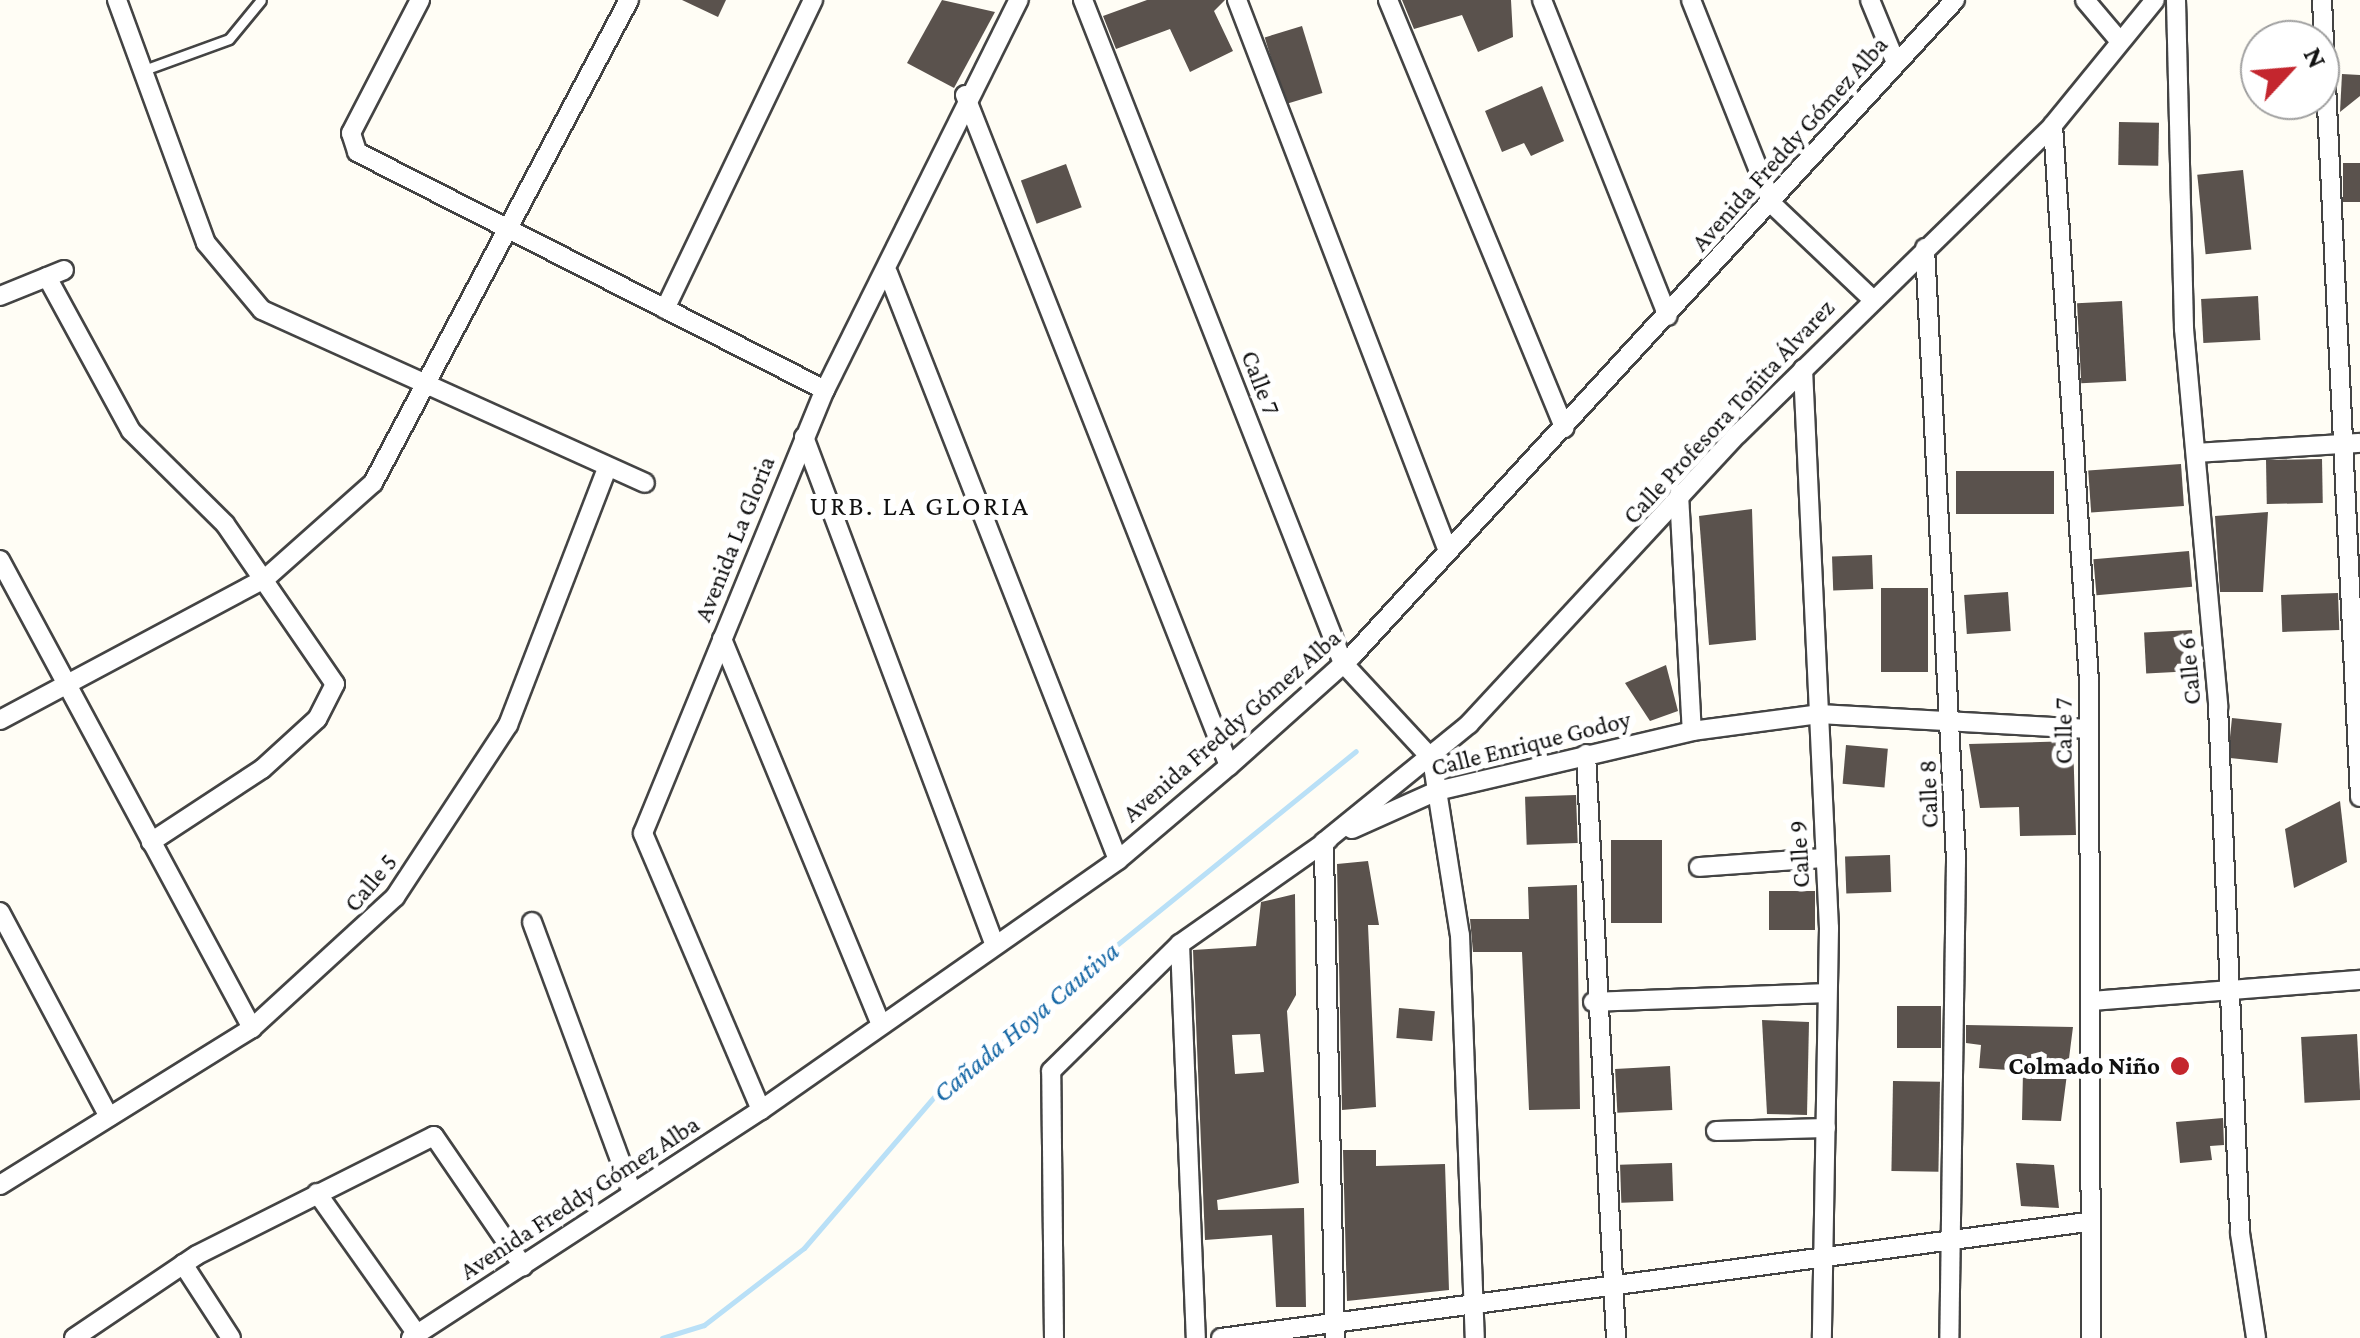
<!DOCTYPE html>
<meta charset="utf-8">
<style>
body{margin:0}
#map{position:relative;width:2360px;height:1338px;overflow:hidden;background:#fffdf5;font-family:"Crimson Pro",serif}
div>[style]{position:absolute}
.stream>*{height:5px;margin:-2.5px;padding:0 2.5px;transform-origin:2.5px;border-radius:2.5px;background:#b9e0f7}
.building>*{inset:0;background:#5a524d;transform-origin:0 0}
.roads{filter:drop-shadow(2px 0 #444) drop-shadow(-2px 0 #444) drop-shadow(0 2px #444) drop-shadow(0 -2px #444)}
.service>*{height:9px;margin:-4.5px;padding:0 4.5px;transform-origin:4.5px;border-radius:4.5px;background:#fff}
.minor>*{height:18px;margin:-9px;padding:0 9px;transform-origin:9px;border-radius:9px;background:#fff}
.dots>*{width:28px;height:28px;translate:-50% -50%;box-sizing:border-box;border:5px solid #fff;border-radius:50%}
span{translate:-50% -50%;white-space:nowrap;text-align:center;line-height:1.15;-webkit-text-stroke:10px #fff;paint-order:stroke}
.street-label{font-size:25px;color:#111}
.poi-label{font-size:25px;color:#111;font-weight:700}
.right{translate:-100% -50%;text-align:right}
.neighbourhood-label{font-size:28px;color:#111;letter-spacing:2.5px}
.water-label{font-size:28px;color:#1768a6;font-style:italic}
.north{position:absolute;left:2240px;top:20px;width:100px;height:100px;box-sizing:border-box;background:#fff;border:2px solid #a0a0a0;border-radius:50%;rotate:64deg;font-size:28px;font-weight:700;line-height:40px;text-align:center;color:#111}
.north::after{content:'';display:block;margin:auto;width:35px;height:45px;background:#c4262e;clip-path:polygon(50% 0,100% 100%,50% 72%,0 100%)}
</style>
<div id="map">
<div class="stream">
<i style="left:662px;top:1338px;width:44px;rotate:-17.2deg"></i>
<i style="left:704px;top:1325px;width:126px;rotate:-37.6deg"></i>
<i style="left:804px;top:1248px;width:215px;rotate:-49.3deg"></i>
<i style="left:944px;top:1085px;width:530px;rotate:-39.03deg"></i>
</div>
<div class="building">
<i style="clip-path:polygon(682px 0,726px 0,718px 17px)"></i>
<i style="clip-path:polygon(942px 0,995px 12px,954px 88px,907px 63px)"></i>
<i style="clip-path:polygon(1147px 0,1225px 0,1214px 11px,1233px 51px,1190px 72px,1170px 29px,1116px 49px,1103px 16px)"></i>
<i style="clip-path:polygon(1402px 0,1511px 0,1513px 37px,1478px 52px,1462px 15px,1414px 29px)"></i>
<i style="left:1302px;top:26px;width:70px;height:39px;rotate:73deg"></i>
<i style="clip-path:polygon(2342px 74px,2360px 75px,2360px 96px,2340px 112px)"></i>
<i style="clip-path:polygon(1542px 86px,1564px 141px,1531px 156px,1524px 143px,1502px 152px,1485px 111px)"></i>
<i style="left:2119px;top:122px;width:40px;height:43px;rotate:1deg"></i>
<i style="left:2360px;top:163px;width:39px;height:17px;rotate:90deg"></i>
<i style="left:1066px;top:164px;width:46px;height:48px;rotate:70deg"></i>
<i style="left:2243px;top:170px;width:80px;height:46px;rotate:84deg"></i>
<i style="left:2258px;top:296px;width:44px;height:57px;rotate:87deg"></i>
<i style="left:2122px;top:301px;width:80px;height:45px;rotate:87deg"></i>
<i style="left:2322px;top:459px;width:44px;height:56px;rotate:89deg"></i>
<i style="left:2181px;top:464px;width:42px;height:93px;rotate:86deg"></i>
<i style="left:2054px;top:471px;width:43px;height:98px;rotate:90deg"></i>
<i style="clip-path:polygon(1752px 509px,1756px 640px,1709px 645px,1699px 516px)"></i>
<i style="clip-path:polygon(2268px 512px,2263px 592px,2220px 592px,2215px 516px)"></i>
<i style="left:2189px;top:551px;width:36px;height:96px;rotate:85deg"></i>
<i style="left:1872px;top:555px;width:34px;height:40px;rotate:88deg"></i>
<i style="left:1881px;top:588px;width:47px;height:84px"></i>
<i style="left:2008px;top:592px;width:39px;height:44px;rotate:86deg"></i>
<i style="left:2338px;top:593px;width:37px;height:57px;rotate:88deg"></i>
<i style="left:2192px;top:630px;width:41px;height:48px;rotate:87deg"></i>
<i style="clip-path:polygon(1666px 665px,1678px 711px,1650px 721px,1625px 683px)"></i>
<i style="left:2232px;top:718px;width:50px;height:40px;rotate:6deg"></i>
<i style="clip-path:polygon(2073px 741px,2076px 835px,2020px 836px,2019px 807px,1980px 808px,1969px 744px)"></i>
<i style="left:1846px;top:745px;width:42px;height:39px;rotate:5deg"></i>
<i style="left:1576px;top:795px;width:48px;height:51px;rotate:88deg"></i>
<i style="clip-path:polygon(2340px 801px,2347px 862px,2294px 888px,2285px 829px)"></i>
<i style="left:1611px;top:840px;width:51px;height:83px"></i>
<i style="left:1890px;top:855px;width:37px;height:45px;rotate:88deg"></i>
<i style="clip-path:polygon(1368px 861px,1379px 925px,1368px 925px,1376px 1107px,1342px 1110px,1337px 864px)"></i>
<i style="clip-path:polygon(1577px 885px,1580px 1109px,1529px 1110px,1522px 952px,1473px 952px,1470px 919px,1529px 919px,1528px 887px)"></i>
<i style="left:1769px;top:891px;width:46px;height:39px"></i>
<i style="clip-path:polygon(evenodd,1295px 894px,1296px 995px,1287px 1011px,1299px 1183px,1217px 1200px,1218px 1210px,1304px 1208px,1306px 1307px,1276px 1307px,1272px 1235px,1205px 1240px,1193px 950px,1256px 946px,1261px 902px,1295px 894px,1260px 1034px,1264px 1072px,1235px 1074px,1232px 1035px,1260px 1034px)"></i>
<i style="left:1897px;top:1006px;width:44px;height:42px"></i>
<i style="left:1399px;top:1008px;width:36px;height:30px;rotate:5deg"></i>
<i style="clip-path:polygon(1762px 1020px,1809px 1022px,1807px 1115px,1767px 1114px)"></i>
<i style="clip-path:polygon(1966px 1025px,2073px 1027px,2061px 1121px,2022px 1120px,2023px 1071px,1979px 1068px,1981px 1045px,1966px 1043px)"></i>
<i style="left:2357px;top:1034px;width:66px;height:56px;rotate:87deg"></i>
<i style="left:1670px;top:1066px;width:44px;height:55px;rotate:87deg"></i>
<i style="left:1893px;top:1081px;width:47px;height:90px;rotate:1deg"></i>
<i style="clip-path:polygon(2223px 1118px,2224px 1145px,2210px 1146px,2212px 1160px,2180px 1163px,2176px 1122px)"></i>
<i style="clip-path:polygon(1343px 1150px,1376px 1150px,1376px 1166px,1445px 1164px,1449px 1290px,1347px 1301px)"></i>
<i style="left:1672px;top:1163px;width:38px;height:52px;rotate:88deg"></i>
<i style="clip-path:polygon(2016px 1163px,2054px 1165px,2059px 1208px,2021px 1206px)"></i>
</div>
<div class="roads">
<div class="service">
<i style="left:144px;top:70px;width:90px;rotate:-20deg"></i>
<i style="left:229px;top:39px;width:50px;rotate:-50.6deg"></i>
</div>
<div class="minor">
<i style="left:117px;top:0;width:259px;rotate:69.9deg"></i>
<i style="left:206px;top:243px;width:87px;rotate:50.1deg"></i>
<i style="left:262px;top:310px;width:420px;rotate:24.3deg"></i>
<i style="left:420px;top:0;width:150px;rotate:117.4deg"></i>
<i style="left:351px;top:133px;width:20px;rotate:72deg"></i>
<i style="left:357px;top:152px;width:525px;rotate:26.96deg"></i>
<i style="left:1083px;top:0;width:712px;rotate:68.59deg"></i>
<i style="left:1343px;top:663px;width:131px;rotate:47.2deg"></i>
<i style="left:1432px;top:759px;width:178px;rotate:81deg"></i>
<i style="left:1460px;top:935px;width:403px;rotate:87.9deg"></i>
<i style="left:1237px;top:0;width:590px;rotate:69.05deg"></i>
<i style="left:1388px;top:0;width:463px;rotate:67.6deg"></i>
<i style="left:1542px;top:0;width:340px;rotate:68.3deg"></i>
<i style="left:1691px;top:0;width:219px;rotate:68.3deg"></i>
<i style="left:1772px;top:204px;width:137px;rotate:43.5deg"></i>
<i style="left:1870px;top:0;width:68px;rotate:67.6deg"></i>
<i style="left:2085px;top:0;width:51px;rotate:49.8deg"></i>
<i style="left:2176px;top:0;width:329px;rotate:88.6deg"></i>
<i style="left:2184px;top:329px;width:379px;rotate:84.8deg"></i>
<i style="left:2218px;top:706px;width:527px;rotate:87.61deg"></i>
<i style="left:2240px;top:1233px;width:106px;rotate:81.3deg"></i>
<i style="left:2322px;top:0;width:798px;rotate:87.27deg"></i>
<i style="left:965px;top:95px;width:721px;rotate:68.52deg"></i>
<i style="left:2053px;top:125px;width:558px;rotate:86.3deg"></i>
<i style="left:2089px;top:682px;width:656px;rotate:89.83deg"></i>
<i style="left:1925px;top:248px;width:614px;rotate:87.1deg"></i>
<i style="left:1956px;top:861px;width:477px;rotate:90.8deg"></i>
<i style="left:888px;top:273px;width:630px;rotate:68.6deg"></i>
<i style="left:47px;top:277px;width:175px;rotate:61.4deg"></i>
<i style="left:131px;top:431px;width:132px;rotate:44.7deg"></i>
<i style="left:225px;top:524px;width:194px;rotate:55.5deg"></i>
<i style="left:335px;top:684px;width:39px;rotate:117deg"></i>
<i style="left:317px;top:719px;width:74px;rotate:137.7deg"></i>
<i style="left:262px;top:769px;width:133px;rotate:146.7deg"></i>
<i style="left:0;top:296px;width:69px;rotate:-22.1deg"></i>
<i style="left:665px;top:309px;width:343px;rotate:-64.4deg"></i>
<i style="left:1803px;top:369px;width:560px;rotate:87.34deg"></i>
<i style="left:1829px;top:928px;width:410px;rotate:91deg"></i>
<i style="left:804px;top:437px;width:540px;rotate:69.42deg"></i>
<i style="left:2196px;top:453px;width:164px;rotate:-3.5deg"></i>
<i style="left:1679px;top:494px;width:237px;rotate:86.9deg"></i>
<i style="left:0;top:560px;width:532px;rotate:61.7deg"></i>
<i style="left:722px;top:639px;width:417px;rotate:67.6deg"></i>
<i style="left:0;top:720px;width:302px;rotate:-28.1deg"></i>
<i style="left:266px;top:578px;width:143px;rotate:-41.6deg"></i>
<i style="left:373px;top:483px;width:547px;rotate:-62.08deg"></i>
<i style="left:1586px;top:754px;width:585px;rotate:87.06deg"></i>
<i style="left:1352px;top:829px;width:93px;rotate:-24.1deg"></i>
<i style="left:1437px;top:791px;width:262px;rotate:-13.2deg"></i>
<i style="left:1692px;top:731px;width:128px;rotate:-7.6deg"></i>
<i style="left:1819px;top:714px;width:270px;rotate:3.2deg"></i>
<i style="left:1699px;top:867px;width:126px;rotate:-4.1deg"></i>
<i style="left:0;top:912px;width:232px;rotate:62deg"></i>
<i style="left:532px;top:922px;width:289px;rotate:69.7deg"></i>
<i style="left:1180px;top:944px;width:394px;rotate:87.7deg"></i>
<i style="left:2091px;top:1001px;width:270px;rotate:-4.5deg"></i>
<i style="left:1593px;top:1002px;width:233px;rotate:-2.2deg"></i>
<i style="left:761px;top:1110px;width:301px;rotate:-113.1deg"></i>
<i style="left:643px;top:833px;width:479px;rotate:-67.7deg"></i>
<i style="left:825px;top:390px;width:436px;rotate:-63.6deg"></i>
<i style="left:1716px;top:1131px;width:110px;rotate:-1.6deg"></i>
<i style="left:0;top:1185px;width:297px;rotate:-31.9deg"></i>
<i style="left:252px;top:1028px;width:194px;rotate:-42.5deg"></i>
<i style="left:395px;top:897px;width:206px;rotate:-56.7deg"></i>
<i style="left:508px;top:725px;width:275px;rotate:-68.9deg"></i>
<i style="left:317px;top:1193px;width:173px;rotate:54.7deg"></i>
<i style="left:183px;top:1264px;width:88px;rotate:57deg"></i>
<i style="left:74px;top:1338px;width:148px;rotate:-34deg"></i>
<i style="left:197px;top:1255px;width:265px;rotate:-26.7deg"></i>
<i style="left:434px;top:1136px;width:158px;rotate:55.6deg"></i>
<i style="left:411px;top:1338px;width:418px;rotate:-33.1deg"></i>
<i style="left:761px;top:1110px;width:436px;rotate:-35deg"></i>
<i style="left:1118px;top:860px;width:145px;rotate:-40.3deg"></i>
<i style="left:1229px;top:766px;width:165px;rotate:-41.8deg"></i>
<i style="left:1352px;top:656px;width:891px;rotate:-47.41deg"></i>
<i style="left:1054px;top:1338px;width:267px;rotate:-90.6deg"></i>
<i style="left:1051px;top:1071px;width:181px;rotate:-44.6deg"></i>
<i style="left:1180px;top:944px;width:181px;rotate:-35.1deg"></i>
<i style="left:1221px;top:1338px;width:874px;rotate:-7.63deg"></i>
<i style="left:1335px;top:1338px;width:496px;rotate:-91.3deg"></i>
<i style="left:1324px;top:842px;width:187px;rotate:-39.1deg"></i>
<i style="left:1469px;top:724px;width:396px;rotate:-47.2deg"></i>
<i style="left:1738px;top:434px;width:441px;rotate:-44.4deg"></i>
<i style="left:2053px;top:125px;width:161px;rotate:-50.8deg"></i>
</div>
</div>
<div class="dots">
<i style="left:2180px;top:1066px;background:#c4262e"></i>
</div>
<div class="street-label">
<span style="left:1790px;top:144px;rotate:-48deg">Avenida Freddy Gómez Alba</span>
<span style="left:1260px;top:383px;rotate:69deg">Calle 7</span>
<span style="left:1729px;top:412px;rotate:-47deg">Calle Profesora Toñita Álvarez</span>
<span style="left:735px;top:539px;rotate:-68deg">Avenida La Gloria</span>
<span style="left:2190px;top:671px;rotate:-95deg">Calle 6</span>
<span style="left:1232px;top:726px;rotate:-41deg">Avenida Freddy Gómez Alba</span>
<span style="left:2064px;top:731px;rotate:-90deg">Calle 7</span>
<span style="left:1531px;top:744px;rotate:-14deg">Calle Enrique Godoy</span>
<span style="left:1929px;top:794px;rotate:-92deg">Calle 8</span>
<span style="left:1800px;top:854px;rotate:-93deg">Calle 9</span>
<span style="left:371px;top:883px;rotate:-50deg">Calle 5</span>
<span style="left:580px;top:1198px;rotate:-33deg">Avenida Freddy Gómez Alba</span>
</div>
<div class="poi-label">
<span class="right" style="left:2160px;top:1066px">Colmado Niño</span>
</div>
<div class="neighbourhood-label">
<span style="left:920px;top:506px">URB. LA GLORIA</span>
</div>
<div class="water-label">
<span style="left:1026px;top:1022px;rotate:-40deg">Cañada Hoya Cautiva</span>
</div>
<div class="north">N</div>
</div>
